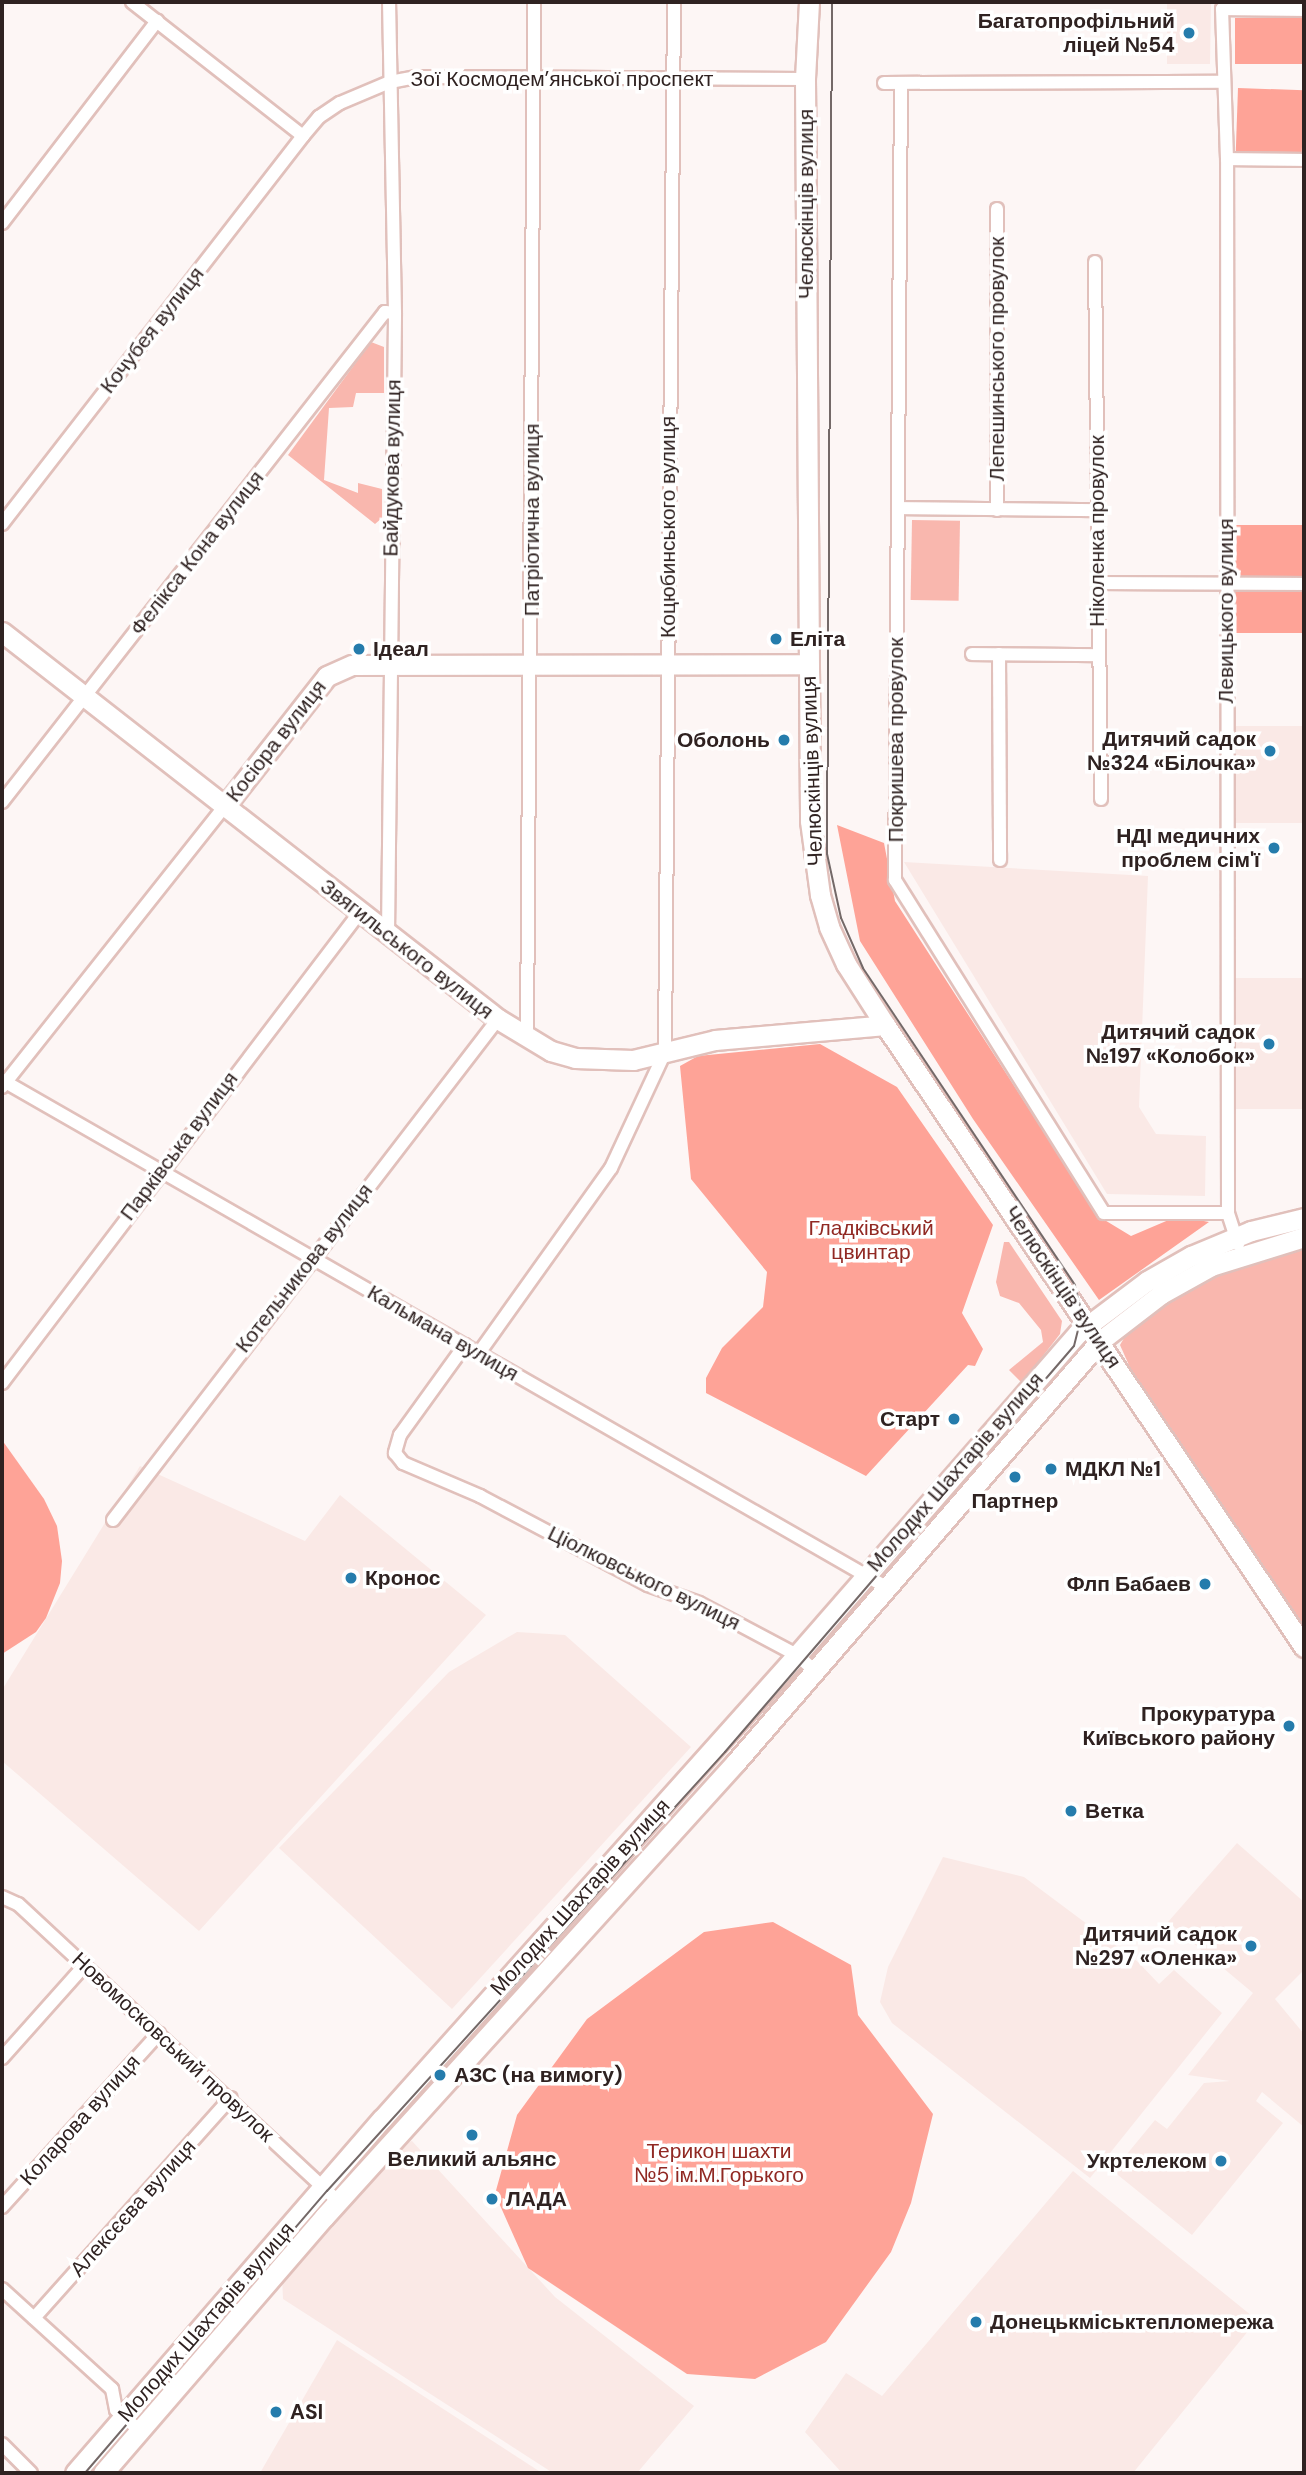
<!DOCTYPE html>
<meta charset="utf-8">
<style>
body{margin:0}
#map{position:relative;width:1306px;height:2475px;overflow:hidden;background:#fdf6f5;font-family:"DM Sans",sans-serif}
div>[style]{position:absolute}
.built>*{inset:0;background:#fae9e6;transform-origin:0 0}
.green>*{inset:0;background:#f9b7ae;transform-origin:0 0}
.forest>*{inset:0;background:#fea397;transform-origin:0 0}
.roads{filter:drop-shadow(2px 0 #e1c0bb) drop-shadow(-2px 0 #e1c0bb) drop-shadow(0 2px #e1c0bb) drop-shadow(0 -2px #e1c0bb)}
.street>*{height:12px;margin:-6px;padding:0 6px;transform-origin:6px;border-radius:6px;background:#fff}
.secondary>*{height:19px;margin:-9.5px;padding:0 9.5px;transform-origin:9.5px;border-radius:9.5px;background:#fff}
.tram>*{height:2px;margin:-1px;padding:0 1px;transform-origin:1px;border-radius:1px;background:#746968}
.dots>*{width:19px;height:19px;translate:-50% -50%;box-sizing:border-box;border:4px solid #fff;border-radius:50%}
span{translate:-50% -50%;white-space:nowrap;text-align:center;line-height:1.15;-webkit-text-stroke:7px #fff;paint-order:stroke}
.poi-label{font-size:21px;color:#2f2221;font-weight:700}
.right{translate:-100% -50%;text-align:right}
.left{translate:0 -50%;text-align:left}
.street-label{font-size:21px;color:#2f2221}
.park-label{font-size:21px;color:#912923}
.frame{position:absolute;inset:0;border:4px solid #2f2221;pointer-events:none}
</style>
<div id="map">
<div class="built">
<i style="clip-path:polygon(1167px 2px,1304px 2px,1211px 2px,1210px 64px,1167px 64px)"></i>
<i style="left:1304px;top:726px;width:97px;height:68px;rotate:90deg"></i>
<i style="clip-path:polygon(904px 862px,1148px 876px,1139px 1107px,1156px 1134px,1206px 1136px,1205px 1196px,1107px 1194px)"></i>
<i style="left:1235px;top:978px;width:69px;height:131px"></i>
<i style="clip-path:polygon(140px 1466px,305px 1541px,340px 1495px,486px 1615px,199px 1931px,2px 1761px,2px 1690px)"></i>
<i style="clip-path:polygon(517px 1632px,565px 1635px,691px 1747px,452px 2009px,279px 1848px,449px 1672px)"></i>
<i style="clip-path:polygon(1237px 1843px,1304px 1902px,1304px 1970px,1275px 1999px,1304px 2034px,1304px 2127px,1262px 2092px,1256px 2101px,1283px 2123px,1192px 2235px,1113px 2171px,1155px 2120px,1167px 2129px,1204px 2083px,1230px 2081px,1188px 2075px,1253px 1993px,1168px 1922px)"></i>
<i style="clip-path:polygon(943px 1857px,1024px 1877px,1138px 1962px,1159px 1984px,1174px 1970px,1222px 2013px,1090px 2178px,892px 2023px,880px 2002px,888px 1967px)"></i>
<i style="clip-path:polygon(412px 2141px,555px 2297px,694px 2406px,637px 2473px,553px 2473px,283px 2299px,282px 2275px,396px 2146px)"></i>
<i style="clip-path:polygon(1073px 2171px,1257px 2320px,1133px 2473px,842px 2473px,805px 2432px,846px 2373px,882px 2396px)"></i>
<i style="clip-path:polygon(337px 2340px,542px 2473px,260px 2473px)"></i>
</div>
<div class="green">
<i style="clip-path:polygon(371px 342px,384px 347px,384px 393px,356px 393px,353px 407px,329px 408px,324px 480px,358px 493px,358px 483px,382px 489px,382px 518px,375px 524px,288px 455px)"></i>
<i style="left:912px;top:520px;width:48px;height:80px;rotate:1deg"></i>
<i style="clip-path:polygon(1004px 1242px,1009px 1242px,1062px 1321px,1060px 1334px,1022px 1383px,1009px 1370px,1043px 1342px,1041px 1330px,1019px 1303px,1000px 1296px,996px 1282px)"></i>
<i style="clip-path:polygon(1304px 1247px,1304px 1630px,1132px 1372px,1120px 1345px,1132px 1324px,1165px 1300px,1230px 1266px)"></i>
</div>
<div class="forest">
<i style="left:1235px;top:18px;width:69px;height:46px"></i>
<i style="left:1238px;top:88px;width:66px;height:64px;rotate:2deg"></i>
<i style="left:1304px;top:525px;width:53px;height:72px;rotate:90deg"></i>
<i style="left:1304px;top:592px;width:41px;height:72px;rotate:90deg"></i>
<i style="clip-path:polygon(837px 825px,884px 843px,895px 901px,1098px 1216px,1131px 1236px,1178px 1216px,1209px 1222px,1099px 1300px,973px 1119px,860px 941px)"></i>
<i style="clip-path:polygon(820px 1044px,897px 1087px,993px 1225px,962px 1313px,983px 1349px,975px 1366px,968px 1365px,866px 1476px,706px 1393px,706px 1378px,722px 1348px,763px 1307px,767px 1272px,691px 1179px,680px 1066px,698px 1056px)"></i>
<i style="clip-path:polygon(2px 1440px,44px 1499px,57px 1526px,62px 1561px,60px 1583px,46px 1618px,36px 1632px,2px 1654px)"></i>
<i style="clip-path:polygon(773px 1922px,851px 1965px,858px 2015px,933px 2114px,911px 2203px,891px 2252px,826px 2342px,755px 2379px,687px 2374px,528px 2268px,495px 2194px,517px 2115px,587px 2019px,704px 1932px)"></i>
</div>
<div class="roads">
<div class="street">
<i style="left:132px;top:2px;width:217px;rotate:38.1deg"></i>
<i style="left:303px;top:136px;width:25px;rotate:-50deg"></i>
<i style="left:319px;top:117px;width:25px;rotate:-34deg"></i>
<i style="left:340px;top:103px;width:54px;rotate:-22.8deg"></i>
<i style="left:390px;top:82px;width:26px;rotate:-11deg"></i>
<i style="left:416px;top:77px;width:389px;rotate:0.3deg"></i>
<i style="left:884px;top:83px;width:340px;rotate:-0.2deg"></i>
<i style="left:901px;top:83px;width:797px;rotate:90.43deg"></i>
<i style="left:895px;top:880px;width:393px;rotate:57.9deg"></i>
<i style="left:1104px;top:1213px;width:124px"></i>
<i style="left:1227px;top:159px;width:77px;rotate:0.7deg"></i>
<i style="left:997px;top:209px;width:301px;rotate:90deg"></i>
<i style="left:2px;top:223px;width:255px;rotate:-52.5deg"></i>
<i style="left:1095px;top:262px;width:537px;rotate:89.36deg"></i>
<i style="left:898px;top:508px;width:199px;rotate:0.6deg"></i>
<i style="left:2px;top:524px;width:491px;rotate:-52.2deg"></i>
<i style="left:1099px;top:583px;width:205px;rotate:0.3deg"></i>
<i style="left:972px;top:654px;width:126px;rotate:0.5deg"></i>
<i style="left:999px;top:654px;width:206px;rotate:89.7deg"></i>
<i style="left:2px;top:802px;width:622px;rotate:-51.99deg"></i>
<i style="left:385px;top:312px;width:10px;rotate:6deg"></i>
<i style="left:388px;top:934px;width:621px;rotate:-89.35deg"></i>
<i style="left:395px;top:313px;width:311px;rotate:-91.1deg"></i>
<i style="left:527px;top:1039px;width:1037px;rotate:-89.61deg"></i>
<i style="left:2px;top:1080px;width:1017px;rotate:29.84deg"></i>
<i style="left:2px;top:1087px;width:359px;rotate:-51.6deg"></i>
<i style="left:1238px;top:1244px;width:33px;rotate:-108deg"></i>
<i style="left:1228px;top:1213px;width:1054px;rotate:-90.05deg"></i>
<i style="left:1227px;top:159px;width:150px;rotate:-91.9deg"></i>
<i style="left:1222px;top:9px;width:82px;rotate:0.7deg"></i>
<i style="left:465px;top:1345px;width:111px;rotate:125.8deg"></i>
<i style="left:400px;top:1435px;width:19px;rotate:106deg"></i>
<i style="left:395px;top:1453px;width:13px;rotate:51deg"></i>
<i style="left:403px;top:1463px;width:84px;rotate:23.2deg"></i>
<i style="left:480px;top:1496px;width:190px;rotate:27.9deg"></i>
<i style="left:648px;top:1585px;width:54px;rotate:19.4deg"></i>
<i style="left:699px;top:1603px;width:111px;rotate:28deg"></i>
<i style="left:797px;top:1655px;width:24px;rotate:42deg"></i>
<i style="left:479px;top:1353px;width:227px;rotate:-54.5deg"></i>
<i style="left:611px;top:1168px;width:128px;rotate:-65deg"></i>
<i style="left:665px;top:1052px;width:1050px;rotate:-89.51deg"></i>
<i style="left:2px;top:1383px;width:592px;rotate:-52.76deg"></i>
<i style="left:113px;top:1520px;width:632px;rotate:-52.46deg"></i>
<i style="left:2px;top:1897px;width:17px;rotate:24deg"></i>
<i style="left:18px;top:1904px;width:437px;rotate:42.9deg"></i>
<i style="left:2px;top:2058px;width:125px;rotate:-48.3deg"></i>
<i style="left:2px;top:2207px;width:234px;rotate:-47.9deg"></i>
<i style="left:2px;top:2289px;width:149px;rotate:42.3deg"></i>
<i style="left:112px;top:2389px;width:21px;rotate:79deg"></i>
<i style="left:116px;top:2410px;width:32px;rotate:41deg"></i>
<i style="left:34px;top:2318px;width:295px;rotate:-48.2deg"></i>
<i style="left:2px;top:2444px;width:41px;rotate:45deg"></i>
</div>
<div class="secondary">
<i style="left:809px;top:2px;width:77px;rotate:93deg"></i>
<i style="left:805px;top:79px;width:742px;rotate:89.61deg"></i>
<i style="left:810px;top:821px;width:75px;rotate:82.3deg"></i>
<i style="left:820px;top:895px;width:33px;rotate:74deg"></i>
<i style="left:829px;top:927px;width:41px;rotate:65.3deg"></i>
<i style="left:846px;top:964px;width:72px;rotate:57.4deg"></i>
<i style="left:885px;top:1025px;width:750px;rotate:56.03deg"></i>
<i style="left:2px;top:632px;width:629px;rotate:37.96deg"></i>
<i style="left:498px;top:1019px;width:62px;rotate:31.1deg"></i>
<i style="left:551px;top:1051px;width:25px;rotate:16deg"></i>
<i style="left:575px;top:1058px;width:58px;rotate:2deg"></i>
<i style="left:633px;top:1060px;width:84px;rotate:-13.7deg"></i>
<i style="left:715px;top:1040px;width:171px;rotate:-5deg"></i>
<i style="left:225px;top:806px;width:165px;rotate:-51.9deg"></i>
<i style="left:327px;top:676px;width:27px;rotate:-24deg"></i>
<i style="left:352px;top:665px;width:456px;rotate:-0.1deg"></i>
<i style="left:75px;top:2473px;width:469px;rotate:-49.1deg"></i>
<i style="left:382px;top:2119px;width:623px;rotate:-48.19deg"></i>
<i style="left:797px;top:1655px;width:427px;rotate:-48.9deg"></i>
<i style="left:1078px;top:1333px;width:86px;rotate:-37deg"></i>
<i style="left:1147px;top:1281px;width:51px;rotate:-29.6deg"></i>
<i style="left:1191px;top:1256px;width:65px;rotate:-22.6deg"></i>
<i style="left:1251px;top:1231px;width:55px;rotate:-13.8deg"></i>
<i style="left:103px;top:2473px;width:338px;rotate:-49.2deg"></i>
<i style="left:324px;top:2217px;width:614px;rotate:-47.84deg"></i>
<i style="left:736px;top:1762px;width:557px;rotate:-49.15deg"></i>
<i style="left:1100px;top:1341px;width:77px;rotate:-37.6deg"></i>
<i style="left:1161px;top:1294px;width:57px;rotate:-29.2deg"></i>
<i style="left:1211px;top:1266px;width:97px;rotate:-17.3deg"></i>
</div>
</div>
<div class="tram">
<i style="left:85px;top:2473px;width:372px;rotate:-49.4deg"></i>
<i style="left:327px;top:2191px;width:593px;rotate:-47.8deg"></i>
<i style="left:725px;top:1752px;width:535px;rotate:-49.32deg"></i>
<i style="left:1074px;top:1346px;width:33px;rotate:-76deg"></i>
<i style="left:1082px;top:1314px;width:30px;rotate:-104deg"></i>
<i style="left:1075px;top:1285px;width:381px;rotate:-123.8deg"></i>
<i style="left:863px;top:968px;width:55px;rotate:-113.7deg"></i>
<i style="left:841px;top:918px;width:66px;rotate:-102.3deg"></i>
<i style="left:827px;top:854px;width:852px;rotate:-89.66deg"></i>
</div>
<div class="dots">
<i style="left:1189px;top:33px;background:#257cac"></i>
<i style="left:776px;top:639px;background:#257cac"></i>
<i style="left:359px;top:649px;background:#257cac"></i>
<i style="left:784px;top:740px;background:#257cac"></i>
<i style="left:1270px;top:751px;background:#257cac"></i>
<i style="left:1274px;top:848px;background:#257cac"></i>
<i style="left:1269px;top:1044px;background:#257cac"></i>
<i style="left:954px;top:1419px;background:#257cac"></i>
<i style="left:1051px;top:1469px;background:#257cac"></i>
<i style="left:1015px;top:1477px;background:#257cac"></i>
<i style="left:351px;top:1578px;background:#257cac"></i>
<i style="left:1205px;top:1584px;background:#257cac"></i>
<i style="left:1289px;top:1726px;background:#257cac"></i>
<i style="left:1071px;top:1811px;background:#257cac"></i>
<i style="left:1251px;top:1946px;background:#257cac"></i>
<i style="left:440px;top:2075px;background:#257cac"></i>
<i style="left:472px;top:2135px;background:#257cac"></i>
<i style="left:1221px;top:2161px;background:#257cac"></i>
<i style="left:492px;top:2199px;background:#257cac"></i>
<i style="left:976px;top:2322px;background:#257cac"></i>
<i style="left:276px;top:2412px;background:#257cac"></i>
</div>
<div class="poi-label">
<span class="right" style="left:1175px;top:33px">Багатопрофільний<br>ліцей №54</span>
<span class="left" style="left:790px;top:639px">Еліта</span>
<span class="left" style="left:373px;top:649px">Ідеал</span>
<span class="right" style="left:1256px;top:751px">Дитячий садок<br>№324 «Білочка»</span>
<span class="right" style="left:770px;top:740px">Оболонь</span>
<span class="right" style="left:1260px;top:848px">НДІ медичних<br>проблем сім'ї</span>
<span class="right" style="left:1255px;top:1044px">Дитячий садок<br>№197 «Колобок»</span>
<span class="right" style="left:940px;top:1419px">Старт</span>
<span class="left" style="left:1065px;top:1469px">МДКЛ №1</span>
<span style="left:1015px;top:1501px">Партнер</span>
<span class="left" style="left:365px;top:1578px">Кронос</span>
<span class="right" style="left:1191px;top:1584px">Флп Бабаев</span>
<span class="right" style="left:1275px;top:1726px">Прокуратура<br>Київського району</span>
<span class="left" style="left:1085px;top:1811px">Ветка</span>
<span class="right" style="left:1237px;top:1946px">Дитячий садок<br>№297 «Оленка»</span>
<span class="left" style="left:454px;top:2075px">АЗС (на вимогу)</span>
<span style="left:472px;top:2159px">Великий альянс</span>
<span class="right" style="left:1207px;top:2161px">Укртелеком</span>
<span class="left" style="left:506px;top:2199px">ЛАДА</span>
<span class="left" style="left:990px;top:2322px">Донецькміськтепломережа</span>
<span class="left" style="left:290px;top:2412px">ASI</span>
</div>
<div class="street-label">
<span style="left:562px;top:79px">Зої Космодем’янської проспект</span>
<span style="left:806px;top:204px;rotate:-90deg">Челюскінців вулиця</span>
<span style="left:152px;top:330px;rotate:-52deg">Кочубея вулиця</span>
<span style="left:997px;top:359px;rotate:-90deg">Лепешинського провулок</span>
<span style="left:392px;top:468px;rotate:-89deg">Байдукова вулиця</span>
<span style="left:532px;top:520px;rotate:-90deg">Патріотична вулиця</span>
<span style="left:668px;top:527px;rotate:-90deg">Коцюбинського вулиця</span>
<span style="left:1097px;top:531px;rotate:-90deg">Ніколенка провулок</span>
<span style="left:197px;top:553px;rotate:-52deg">Фелікса Кона вулиця</span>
<span style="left:1226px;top:611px;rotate:-90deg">Левицького вулиця</span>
<span style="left:896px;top:740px;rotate:-90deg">Покришева провулок</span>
<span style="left:276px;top:741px;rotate:-52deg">Косіора вулиця</span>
<span style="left:812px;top:771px;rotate:-92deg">Челюскінців вулиця</span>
<span style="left:407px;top:949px;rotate:38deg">Звягильського вулиця</span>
<span style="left:179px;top:1146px;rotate:-53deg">Парківська вулиця</span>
<span style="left:304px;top:1268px;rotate:-52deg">Котельникова вулиця</span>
<span style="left:1063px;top:1287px;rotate:56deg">Челюскінців вулиця</span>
<span style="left:443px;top:1333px;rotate:30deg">Кальмана вулиця</span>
<span style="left:955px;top:1472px;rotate:-49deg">Молодих Шахтарів вулиця</span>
<span style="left:644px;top:1578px;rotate:26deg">Ціолковського вулиця</span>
<span style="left:580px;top:1897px;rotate:-48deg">Молодих Шахтарів вулиця</span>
<span style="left:173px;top:2047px;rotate:43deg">Новомосковський провулок</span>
<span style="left:80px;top:2120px;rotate:-48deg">Коларова вулиця</span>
<span style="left:133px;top:2208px;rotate:-48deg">Алексєєва вулиця</span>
<span style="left:206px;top:2322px;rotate:-49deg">Молодих Шахтарів вулиця</span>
</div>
<div class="park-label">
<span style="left:871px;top:1240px">Гладківський<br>цвинтар</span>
<span style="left:719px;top:2163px">Терикон шахти<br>№5 ім.М.Горького</span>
</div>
<div class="frame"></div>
</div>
